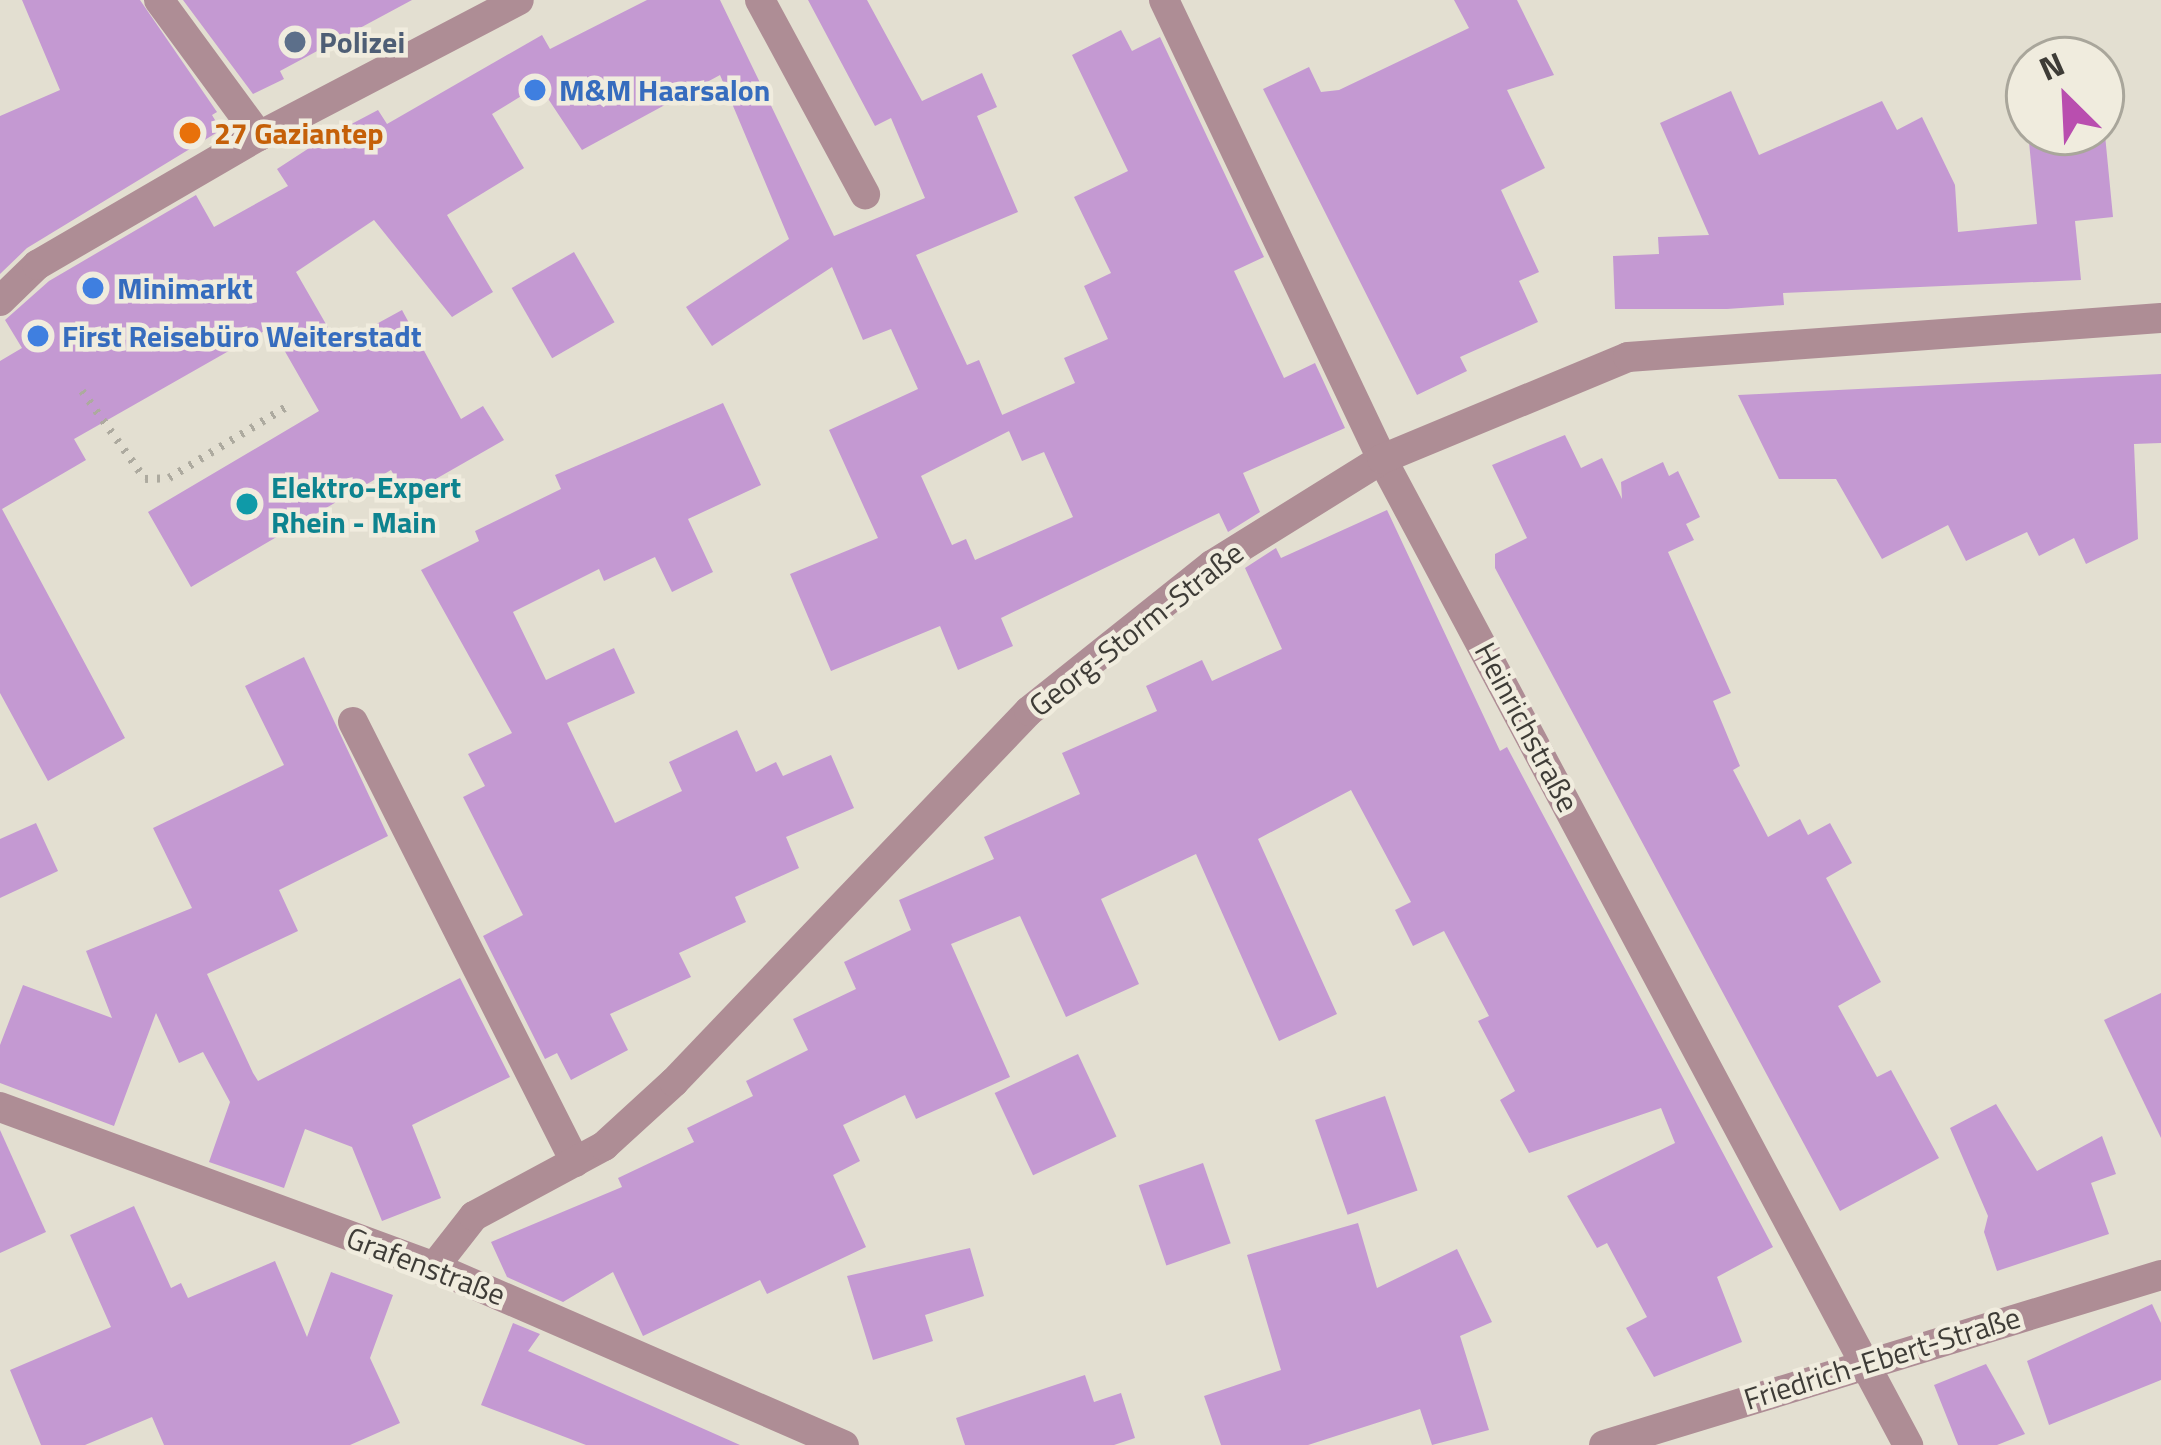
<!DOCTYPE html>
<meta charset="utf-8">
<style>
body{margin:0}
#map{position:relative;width:2161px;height:1445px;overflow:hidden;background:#e3dfd1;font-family:"Titillium Web",sans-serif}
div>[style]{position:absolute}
.building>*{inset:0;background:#c499d2;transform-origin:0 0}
.path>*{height:8px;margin-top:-4px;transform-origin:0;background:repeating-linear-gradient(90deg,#adaa9f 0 3px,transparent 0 12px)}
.minor>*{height:30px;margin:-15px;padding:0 15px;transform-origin:15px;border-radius:15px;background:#ae8d95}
.dots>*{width:33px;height:33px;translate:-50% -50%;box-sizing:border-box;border:6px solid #f0ecde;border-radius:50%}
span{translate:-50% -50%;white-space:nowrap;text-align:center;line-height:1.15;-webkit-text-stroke:9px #f0ecde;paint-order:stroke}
.service-label{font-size:30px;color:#4e5e75;font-weight:700}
.left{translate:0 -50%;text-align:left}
.shop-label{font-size:30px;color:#366cbe;font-weight:700}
.food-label{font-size:30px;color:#c56008;font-weight:700}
.culture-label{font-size:30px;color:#0d838f;font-weight:700}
.street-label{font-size:30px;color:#3e3c37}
.north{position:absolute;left:2005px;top:36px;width:120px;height:120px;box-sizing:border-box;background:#f0ecde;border:3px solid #a9a69b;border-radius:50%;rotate:336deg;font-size:33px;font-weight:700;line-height:48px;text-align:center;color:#3e3c37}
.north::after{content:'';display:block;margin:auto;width:42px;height:54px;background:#b94eaf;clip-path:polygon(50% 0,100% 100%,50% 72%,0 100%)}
</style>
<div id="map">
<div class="building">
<i style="clip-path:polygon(22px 0,140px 0,217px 112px,212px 115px,221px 130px,27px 248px,0 274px,0 116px,60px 90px)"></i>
<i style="clip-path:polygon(183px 0,412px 0,280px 71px,284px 79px,253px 94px)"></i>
<i style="clip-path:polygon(647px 0,720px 0,834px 236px,925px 198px,891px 118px,875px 126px,808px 0,867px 0,922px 101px,982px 73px,997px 107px,977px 116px,1018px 212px,916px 255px,967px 365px,979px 360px,1009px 431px,921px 476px,952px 545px,966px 539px,975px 560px,1073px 517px,1044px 452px,1022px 461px,1002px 415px,1075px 383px,1064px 358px,1108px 339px,1084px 286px,1111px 273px,1074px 197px,1128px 171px,1072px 55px,1121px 30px,1132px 51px,1160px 37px,1264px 257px,1234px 271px,1284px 378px,1315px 363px,1345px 428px,1243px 473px,1260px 512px,1228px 532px,1219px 513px,1001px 618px,1013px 646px,958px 670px,940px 626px,831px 671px,790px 574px,878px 538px,829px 430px,918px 389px,891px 329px,863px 340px,832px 267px,712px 346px,686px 307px,789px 239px,720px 75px,582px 150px,539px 85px,492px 114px,524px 168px,447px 215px,493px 292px,452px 317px,374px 220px,296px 272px,338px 345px,402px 310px,461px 419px,483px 406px,504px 440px,406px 496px,391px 470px,191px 587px,148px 512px,319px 411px,271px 327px,74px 439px,86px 460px,2px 509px,125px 738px,48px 781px,0 693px,0 361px,22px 348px,5px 320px,49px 281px,196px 195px,214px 227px,288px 186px,277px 169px,323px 139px,378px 110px,387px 124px,542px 35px,550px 49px)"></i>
<i style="clip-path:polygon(1454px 0,1517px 0,1554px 75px,1507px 90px,1545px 168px,1501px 190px,1539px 272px,1519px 281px,1538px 322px,1460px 357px,1467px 371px,1417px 395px,1263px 89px,1309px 67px,1321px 92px,1339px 90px,1469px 28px)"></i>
<i style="clip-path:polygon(1731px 91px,1759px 155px,1882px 101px,1897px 130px,1922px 117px,1955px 185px,1958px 232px,2037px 224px,2029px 142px,2105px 135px,2113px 217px,2075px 221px,2081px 280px,1783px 293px,1784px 305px,1727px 309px,1615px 309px,1613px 256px,1659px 254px,1658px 237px,1709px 235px,1660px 123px)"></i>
<i style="left:574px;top:252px;width:81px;height:72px;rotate:60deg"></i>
<i style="clip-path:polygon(2161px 374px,2161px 443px,2134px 444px,2138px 539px,2086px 564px,2074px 538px,2039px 556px,2027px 532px,1966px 561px,1948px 525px,1882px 559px,1836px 479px,1779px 479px,1738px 395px)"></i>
<i style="clip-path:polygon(723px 403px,761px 485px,688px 519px,713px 572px,672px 592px,655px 557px,604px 581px,599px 569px,513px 612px,546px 680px,614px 648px,635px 693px,567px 723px,615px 823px,682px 791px,669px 762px,737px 730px,756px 772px,776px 762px,783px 776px,831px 755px,854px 808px,786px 837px,799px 868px,735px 897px,746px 922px,679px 953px,691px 977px,610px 1014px,628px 1050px,571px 1080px,557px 1053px,545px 1059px,483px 936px,523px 915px,463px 797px,485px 786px,468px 754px,512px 733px,421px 570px,479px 541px,475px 531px,561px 489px,555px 475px)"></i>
<i style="clip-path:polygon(1565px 435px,1581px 468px,1602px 458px,1622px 499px,1621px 482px,1663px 462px,1669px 476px,1678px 471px,1700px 517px,1686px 524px,1694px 540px,1668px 552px,1731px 693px,1713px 701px,1740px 766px,1733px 770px,1768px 837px,1800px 819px,1808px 835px,1830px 823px,1852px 863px,1826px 878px,1881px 982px,1838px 1006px,1877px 1077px,1891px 1070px,1939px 1158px,1840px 1211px,1495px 568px,1495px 554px,1527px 538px,1492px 465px)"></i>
<i style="clip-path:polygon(1387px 510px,1500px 751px,1507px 747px,1773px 1247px,1717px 1277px,1742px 1342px,1654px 1377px,1626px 1328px,1647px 1317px,1607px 1243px,1597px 1248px,1567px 1196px,1675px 1143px,1661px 1108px,1529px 1153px,1500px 1100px,1515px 1091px,1478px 1021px,1489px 1016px,1444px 931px,1413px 946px,1395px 910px,1411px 902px,1351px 790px,1258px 839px,1337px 1014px,1279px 1041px,1196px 854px,1101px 899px,1139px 984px,1066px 1017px,1020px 916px,951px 944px,1010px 1077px,916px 1119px,905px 1095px,843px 1125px,860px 1161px,833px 1175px,866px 1247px,767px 1294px,760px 1280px,643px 1336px,613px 1272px,563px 1302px,507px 1277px,491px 1242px,622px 1187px,618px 1178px,694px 1142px,687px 1128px,753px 1096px,746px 1081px,808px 1050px,793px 1019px,856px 989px,844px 962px,911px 930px,899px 900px,994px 859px,984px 837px,1080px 794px,1062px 753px,1157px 711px,1146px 686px,1202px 660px,1212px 681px,1282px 649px,1245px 568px,1276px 548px,1281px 558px)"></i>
<i style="clip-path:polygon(304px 657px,388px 836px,279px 890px,298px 931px,207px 974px,253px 1073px,258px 1081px,460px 978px,510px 1077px,412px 1125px,441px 1198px,382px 1221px,352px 1147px,305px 1129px,284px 1188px,209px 1162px,230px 1102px,203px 1052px,179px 1063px,156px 1013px,114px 1126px,0 1083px,0 1045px,23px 985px,112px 1018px,86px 951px,192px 908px,153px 828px,284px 765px,245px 686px)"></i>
<i style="clip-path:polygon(36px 823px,58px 871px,0 898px,0 839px)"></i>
<i style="clip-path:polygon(2161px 993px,2161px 1138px,2104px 1020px)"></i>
<i style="left:1078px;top:1054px;width:91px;height:92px;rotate:65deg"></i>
<i style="left:1385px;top:1096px;width:100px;height:74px;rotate:71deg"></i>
<i style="clip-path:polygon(1996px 1104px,2037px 1171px,2102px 1136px,2116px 1174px,2091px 1183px,2109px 1234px,1997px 1271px,1984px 1232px,1988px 1216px,1950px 1128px)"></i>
<i style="clip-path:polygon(0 1130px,46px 1232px,0 1253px)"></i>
<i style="left:1203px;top:1163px;width:85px;height:68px;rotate:71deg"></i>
<i style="clip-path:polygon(134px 1206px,171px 1288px,181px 1283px,188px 1298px,275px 1261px,307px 1337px,331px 1272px,393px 1295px,370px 1358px,400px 1423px,350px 1445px,164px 1445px,152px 1417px,85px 1445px,41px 1445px,10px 1370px,111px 1327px,70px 1235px)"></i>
<i style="clip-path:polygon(1358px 1223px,1377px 1288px,1457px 1249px,1492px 1322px,1460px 1336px,1489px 1430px,1432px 1445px,1420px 1409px,1308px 1445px,1221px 1445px,1204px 1396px,1281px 1370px,1247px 1255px)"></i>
<i style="clip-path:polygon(970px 1248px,984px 1296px,925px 1315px,933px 1341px,873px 1360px,847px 1276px)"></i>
<i style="clip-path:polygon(2152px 1304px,2161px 1323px,2161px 1380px,2049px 1425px,2027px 1361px)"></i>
<i style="clip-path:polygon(513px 1323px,540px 1334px,528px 1351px,740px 1445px,586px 1445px,481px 1405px)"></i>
<i style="clip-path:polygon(1986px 1364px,2025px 1434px,1997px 1445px,1958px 1445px,1934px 1385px)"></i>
<i style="clip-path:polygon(1085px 1375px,1094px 1402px,1121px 1393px,1135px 1438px,1114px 1445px,965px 1445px,956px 1418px)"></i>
</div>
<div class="path">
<i style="left:82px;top:391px;width:108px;rotate:54.4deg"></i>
<i style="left:145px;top:479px;width:24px;rotate:-2deg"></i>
<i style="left:169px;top:478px;width:139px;rotate:-31.2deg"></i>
</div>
<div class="minor">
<i style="left:159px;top:0;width:169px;rotate:53.7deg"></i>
<i style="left:760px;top:0;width:221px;rotate:61.6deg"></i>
<i style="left:1164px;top:0;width:508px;rotate:64.59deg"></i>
<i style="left:1382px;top:459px;width:1118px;rotate:61.92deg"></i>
<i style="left:0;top:301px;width:52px;rotate:-44.2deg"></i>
<i style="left:37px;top:265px;width:257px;rotate:-30.2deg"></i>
<i style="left:259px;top:136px;width:293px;rotate:-27.6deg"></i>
<i style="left:353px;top:722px;width:493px;rotate:63.2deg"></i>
<i style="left:0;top:1107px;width:463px;rotate:20.2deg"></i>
<i style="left:434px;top:1267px;width:447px;rotate:23.5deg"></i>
<i style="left:434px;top:1267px;width:65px;rotate:-51.9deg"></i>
<i style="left:474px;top:1216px;width:148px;rotate:-28.3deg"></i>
<i style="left:604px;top:1146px;width:95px;rotate:-42.4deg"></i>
<i style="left:674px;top:1082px;width:513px;rotate:-46.26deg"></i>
<i style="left:1029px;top:711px;width:234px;rotate:-38.6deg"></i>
<i style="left:1212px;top:565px;width:200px;rotate:-31.9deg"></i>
<i style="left:1382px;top:459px;width:266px;rotate:-22.5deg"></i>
<i style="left:1628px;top:357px;width:534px;rotate:-4.18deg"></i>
<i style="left:1604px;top:1445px;width:582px;rotate:-16.97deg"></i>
</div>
<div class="dots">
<i style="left:295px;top:42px;background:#5c6f8a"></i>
<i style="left:535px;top:90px;background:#3f7fe0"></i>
<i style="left:190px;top:133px;background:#e8710a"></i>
<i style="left:93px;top:288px;background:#3f7fe0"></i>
<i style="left:38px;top:336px;background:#3f7fe0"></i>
<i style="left:247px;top:504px;background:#0f9aa8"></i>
</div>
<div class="service-label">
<span class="left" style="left:319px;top:42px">Polizei</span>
</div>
<div class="shop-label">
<span class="left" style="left:559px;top:90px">M&amp;M Haarsalon</span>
<span class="left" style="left:117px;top:288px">Minimarkt</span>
<span class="left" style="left:62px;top:336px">First Reisebüro Weiterstadt</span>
</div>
<div class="food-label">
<span class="left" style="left:214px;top:133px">27 Gaziantep</span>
</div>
<div class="culture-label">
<span class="left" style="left:271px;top:504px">Elektro-Expert<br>Rhein - Main</span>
</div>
<div class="street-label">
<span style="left:1136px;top:629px;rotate:-38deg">Georg-Storm-Straße</span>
<span style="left:1527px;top:727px;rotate:62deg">Heinrichstraße</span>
<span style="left:426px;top:1266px;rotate:21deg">Grafenstraße</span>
<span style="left:1882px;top:1358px;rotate:-17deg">Friedrich-Ebert-Straße</span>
</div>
<div class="north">N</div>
</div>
